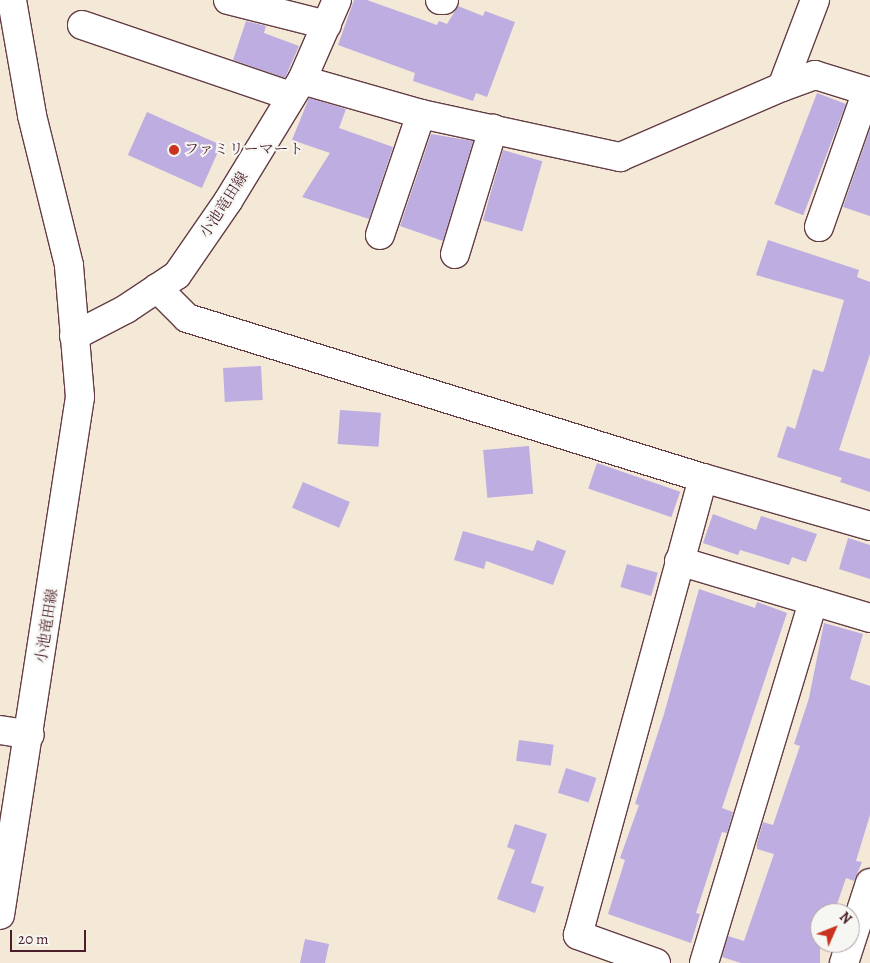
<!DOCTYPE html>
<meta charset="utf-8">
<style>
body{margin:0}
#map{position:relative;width:870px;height:963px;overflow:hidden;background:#f4e8d6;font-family:Alegreya,"Noto Serif JP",serif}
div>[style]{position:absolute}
.building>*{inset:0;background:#beade1;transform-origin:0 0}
.roads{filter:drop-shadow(1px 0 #643d45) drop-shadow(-1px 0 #643d45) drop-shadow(0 1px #643d45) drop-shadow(0 -1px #643d45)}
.street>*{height:28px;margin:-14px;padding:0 14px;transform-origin:14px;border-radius:14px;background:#fff}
.secondary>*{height:28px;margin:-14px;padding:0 14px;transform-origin:14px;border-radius:14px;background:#fff}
.dots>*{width:14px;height:14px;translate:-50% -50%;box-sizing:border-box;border:2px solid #f6f6f2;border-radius:50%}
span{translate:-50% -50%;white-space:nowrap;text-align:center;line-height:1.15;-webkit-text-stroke:4px #f6f6f2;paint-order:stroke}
.poi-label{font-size:15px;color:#4a1f2b}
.left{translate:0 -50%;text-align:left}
.street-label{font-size:15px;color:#4a1f2b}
.north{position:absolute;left:810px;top:903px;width:50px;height:50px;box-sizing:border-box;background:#f6f6f2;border:1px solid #b1a0a2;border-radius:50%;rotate:46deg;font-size:14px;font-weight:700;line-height:20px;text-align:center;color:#4a1f2b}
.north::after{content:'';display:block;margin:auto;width:18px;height:22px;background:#c8321e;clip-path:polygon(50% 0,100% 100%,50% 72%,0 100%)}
.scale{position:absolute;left:10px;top:930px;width:76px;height:22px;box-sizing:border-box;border:2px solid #4a1f2b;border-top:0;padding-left:6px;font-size:15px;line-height:18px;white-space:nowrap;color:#4a1f2b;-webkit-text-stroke:4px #f6f6f2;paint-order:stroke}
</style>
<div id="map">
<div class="building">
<i style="clip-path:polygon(354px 0,367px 0,437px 25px,439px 21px,447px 24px,458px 6px,483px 16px,485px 11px,515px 22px,487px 97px,476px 93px,473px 101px,413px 81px,415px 73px,338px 45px)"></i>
<i style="clip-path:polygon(246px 21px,266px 26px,264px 33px,299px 46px,285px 78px,233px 60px)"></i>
<i style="left:817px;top:93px;width:31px;height:119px;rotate:21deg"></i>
<i style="clip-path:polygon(309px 98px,346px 109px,339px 128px,393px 147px,369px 219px,302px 197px,330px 153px,292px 140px)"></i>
<i style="left:147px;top:112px;width:81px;height:47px;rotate:24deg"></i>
<i style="clip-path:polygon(870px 129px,870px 216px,843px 207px)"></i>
<i style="clip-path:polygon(431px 134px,473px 141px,443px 241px,400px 226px)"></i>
<i style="left:503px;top:150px;width:41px;height:73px;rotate:16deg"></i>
<i style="clip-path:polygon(768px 240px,859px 270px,857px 277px,870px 282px,870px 354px,839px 450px,870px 459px,870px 492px,840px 482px,842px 478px,777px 457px,787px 426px,795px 429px,813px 369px,823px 372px,825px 367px,844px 300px,756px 275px)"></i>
<i style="left:261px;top:366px;width:34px;height:38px;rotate:87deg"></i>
<i style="left:340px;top:410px;width:41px;height:34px;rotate:4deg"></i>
<i style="left:529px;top:446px;width:48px;height:46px;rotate:85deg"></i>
<i style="left:597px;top:463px;width:88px;height:27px;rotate:19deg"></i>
<i style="left:303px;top:482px;width:51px;height:28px;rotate:23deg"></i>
<i style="clip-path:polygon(713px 514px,756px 530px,761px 516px,817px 534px,806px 562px,792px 557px,789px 565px,740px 550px,738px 555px,703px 543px)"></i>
<i style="clip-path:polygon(463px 531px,533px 551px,537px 540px,566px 551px,553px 585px,486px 561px,484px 569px,454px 560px)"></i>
<i style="clip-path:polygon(848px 538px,870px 545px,870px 579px,839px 569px)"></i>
<i style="left:627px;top:564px;width:32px;height:24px;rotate:16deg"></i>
<i style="clip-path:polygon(699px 589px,755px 608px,757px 602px,787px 613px,722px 808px,733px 812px,727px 833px,722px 832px,696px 913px,700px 914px,691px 943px,608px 914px,625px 860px,620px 858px,639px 805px,635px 804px,664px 714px)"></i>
<i style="clip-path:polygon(824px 623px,863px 634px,850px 679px,870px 686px,870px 815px,856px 861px,862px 862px,854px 881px,846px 878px,834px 913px,820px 913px,820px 963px,741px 963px,722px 957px,728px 936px,744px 941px,774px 854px,757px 849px,757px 843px,763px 822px,773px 825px,800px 746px,794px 744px,809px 698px)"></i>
<i style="left:519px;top:740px;width:35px;height:21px;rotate:8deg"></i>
<i style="left:566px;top:768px;width:32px;height:26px;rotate:18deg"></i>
<i style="clip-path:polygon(515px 824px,547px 834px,531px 883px,544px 887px,535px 913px,497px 899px,515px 850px,507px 847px)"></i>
<i style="clip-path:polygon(305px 939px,329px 944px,325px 963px,300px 963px)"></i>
</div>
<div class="roads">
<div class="street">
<i style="left:228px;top:0;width:102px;rotate:14.2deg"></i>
<i style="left:440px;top:0;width:4px"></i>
<i style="left:82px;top:25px;width:221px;rotate:18.8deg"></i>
<i style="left:302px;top:80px;width:124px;rotate:15.9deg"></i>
<i style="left:421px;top:114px;width:204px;rotate:12.2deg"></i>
<i style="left:620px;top:157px;width:176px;rotate:-23.4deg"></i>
<i style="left:782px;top:87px;width:93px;rotate:-69.2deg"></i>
<i style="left:782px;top:87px;width:35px;rotate:-20deg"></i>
<i style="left:815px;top:75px;width:58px;rotate:17.2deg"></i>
<i style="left:819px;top:227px;width:144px;rotate:-70.6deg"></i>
<i style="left:380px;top:235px;width:128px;rotate:-71.3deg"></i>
<i style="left:455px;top:254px;width:131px;rotate:-73.1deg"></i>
<i style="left:157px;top:288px;width:42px;rotate:45deg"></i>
<i style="left:187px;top:318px;width:540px;rotate:17.23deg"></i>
<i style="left:703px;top:478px;width:174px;rotate:16deg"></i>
<i style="left:679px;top:561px;width:199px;rotate:16.6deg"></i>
<i style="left:0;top:730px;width:30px;rotate:9deg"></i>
<i style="left:656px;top:963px;width:83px;rotate:-160.3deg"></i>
<i style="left:578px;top:935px;width:474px;rotate:-74.7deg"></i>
<i style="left:704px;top:963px;width:378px;rotate:-73.2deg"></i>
<i style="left:844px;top:963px;width:84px;rotate:-72deg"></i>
</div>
<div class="secondary">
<i style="left:74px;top:336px;width:59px;rotate:-27.4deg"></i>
<i style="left:126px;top:309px;width:61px;rotate:-33.7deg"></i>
<i style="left:177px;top:275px;width:90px;rotate:-55.4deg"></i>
<i style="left:228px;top:201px;width:142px;rotate:-58.6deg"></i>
<i style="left:302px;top:80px;width:87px;rotate:-66.4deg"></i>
<i style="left:0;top:915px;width:524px;rotate:-81.22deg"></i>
<i style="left:80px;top:397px;width:132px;rotate:-94.8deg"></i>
<i style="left:69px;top:265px;width:154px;rotate:-103.9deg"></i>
<i style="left:32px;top:115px;width:117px;rotate:-99.9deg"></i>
</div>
</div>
<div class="dots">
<i style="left:174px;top:150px;background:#c8321e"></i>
</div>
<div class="poi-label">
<span class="left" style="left:184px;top:150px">ファミリーマート</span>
</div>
<div class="street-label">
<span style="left:224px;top:205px;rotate:-57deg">小池竜田線</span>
<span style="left:47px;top:626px;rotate:-81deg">小池竜田線</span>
</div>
<div class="north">N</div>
<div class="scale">20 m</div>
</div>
